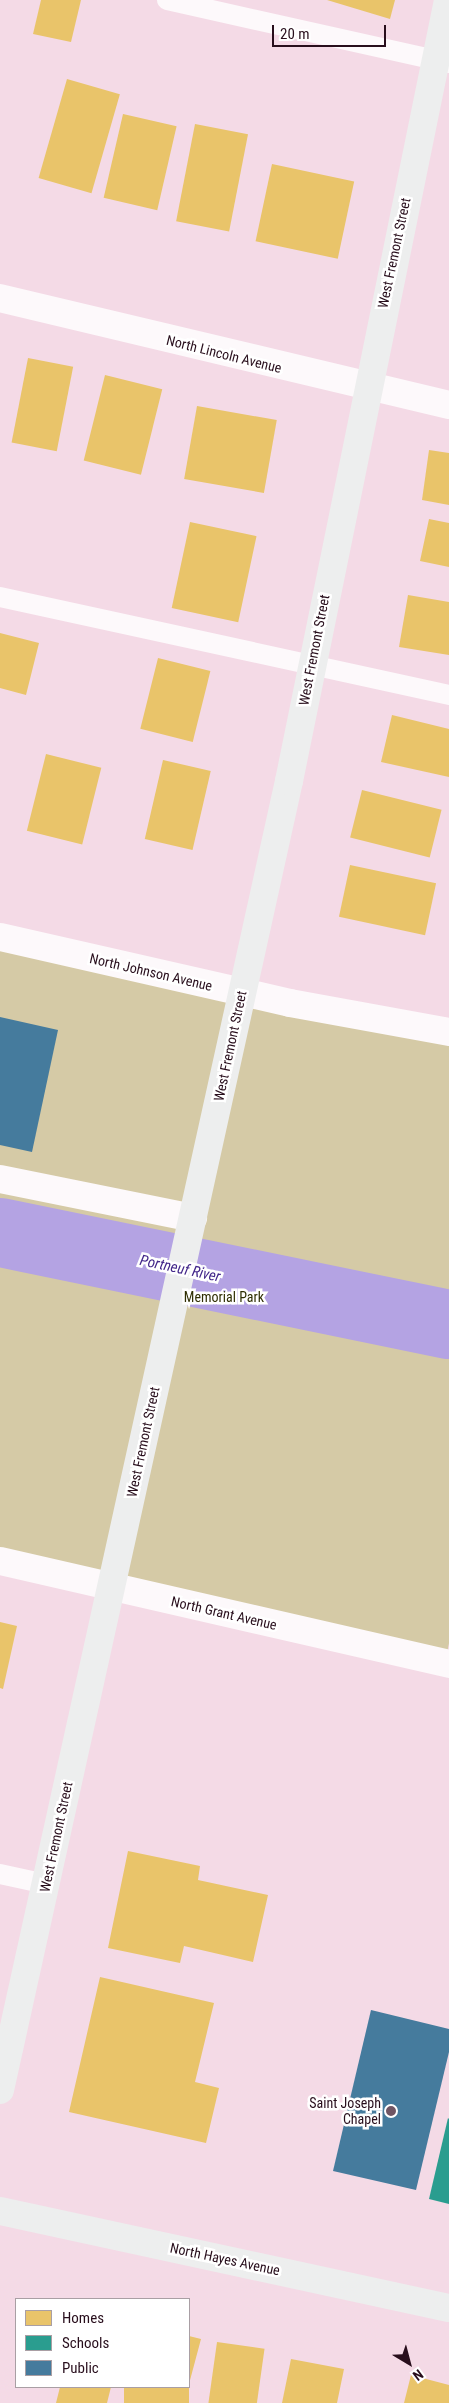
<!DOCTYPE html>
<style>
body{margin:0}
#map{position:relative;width:449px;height:2403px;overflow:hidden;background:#f4dae6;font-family:"Roboto Condensed",sans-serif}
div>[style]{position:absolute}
.green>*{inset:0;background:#d5caa6}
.homes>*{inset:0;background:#e9c46a;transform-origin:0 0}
.schools>*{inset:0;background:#2a9d8f}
.public>*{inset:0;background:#457b9d}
.river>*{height:69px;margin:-34.5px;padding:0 34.5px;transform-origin:34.5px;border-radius:34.5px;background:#b4a3e3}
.lane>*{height:20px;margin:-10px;padding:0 10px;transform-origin:10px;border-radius:10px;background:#fdf9fb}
.street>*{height:28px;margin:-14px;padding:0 14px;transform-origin:14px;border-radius:14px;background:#fdf9fb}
.secondary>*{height:28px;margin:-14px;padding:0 14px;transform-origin:14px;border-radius:14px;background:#edeeee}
.dots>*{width:14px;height:14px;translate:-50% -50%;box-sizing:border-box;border:2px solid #fff;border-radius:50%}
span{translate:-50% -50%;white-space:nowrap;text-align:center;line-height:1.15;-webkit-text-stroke:5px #fff;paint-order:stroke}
.street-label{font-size:14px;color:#280e1c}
.park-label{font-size:14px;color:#2f2f03}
.poi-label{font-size:14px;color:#280e1c}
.right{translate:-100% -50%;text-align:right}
.water-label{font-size:15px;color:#422689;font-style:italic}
.legend{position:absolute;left:15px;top:2298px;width:175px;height:90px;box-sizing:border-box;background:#fff;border:1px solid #a99fa4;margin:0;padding:6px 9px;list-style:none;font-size:15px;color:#280e1c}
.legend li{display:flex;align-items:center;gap:10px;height:25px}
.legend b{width:25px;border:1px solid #a99fa4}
.north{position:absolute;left:384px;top:2338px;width:50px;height:50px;-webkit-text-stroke:4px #fff;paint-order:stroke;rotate:143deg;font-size:14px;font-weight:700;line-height:20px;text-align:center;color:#280e1c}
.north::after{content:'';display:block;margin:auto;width:18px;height:22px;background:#280e1c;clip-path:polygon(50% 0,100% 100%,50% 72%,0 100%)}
.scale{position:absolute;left:272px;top:25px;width:114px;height:22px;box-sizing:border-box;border:2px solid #280e1c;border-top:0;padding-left:6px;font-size:15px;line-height:18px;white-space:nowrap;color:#280e1c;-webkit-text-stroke:4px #fff;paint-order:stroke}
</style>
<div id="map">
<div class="green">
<i style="clip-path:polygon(0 937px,449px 1032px,449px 1643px,445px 1663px,0 1561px)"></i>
</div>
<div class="homes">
<i style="clip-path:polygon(41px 0,81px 0,71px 42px,33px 34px)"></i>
<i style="clip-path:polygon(327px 0,395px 0,390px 19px)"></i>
<i style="left:67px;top:79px;width:55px;height:103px;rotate:16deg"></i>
<i style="left:123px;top:114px;width:55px;height:86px;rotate:13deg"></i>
<i style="left:195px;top:124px;width:54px;height:99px;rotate:11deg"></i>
<i style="left:272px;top:164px;width:84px;height:79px;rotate:12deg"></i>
<i style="left:28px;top:358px;width:46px;height:86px;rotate:11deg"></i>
<i style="left:105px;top:375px;width:59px;height:88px;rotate:14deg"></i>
<i style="left:197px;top:406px;width:81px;height:74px;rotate:10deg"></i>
<i style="clip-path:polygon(429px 450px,449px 453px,449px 505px,422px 500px)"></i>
<i style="clip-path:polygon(429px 519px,449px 523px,449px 567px,420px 561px)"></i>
<i style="left:190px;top:522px;width:68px;height:88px;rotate:12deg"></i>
<i style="clip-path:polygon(408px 595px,449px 602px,449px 655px,399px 647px)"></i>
<i style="clip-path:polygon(0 633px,39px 643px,26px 695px,0 688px)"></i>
<i style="left:158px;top:658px;width:54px;height:73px;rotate:14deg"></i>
<i style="clip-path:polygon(392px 715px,449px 729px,449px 777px,381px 762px)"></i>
<i style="left:46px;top:754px;width:57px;height:79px;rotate:14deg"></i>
<i style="left:163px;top:760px;width:49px;height:81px;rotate:13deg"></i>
<i style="left:362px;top:790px;width:82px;height:49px;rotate:14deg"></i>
<i style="left:350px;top:865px;width:88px;height:53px;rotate:12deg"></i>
<i style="clip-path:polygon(0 1622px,17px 1626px,3px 1689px,0 1688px)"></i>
<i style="clip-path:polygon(128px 1851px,200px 1866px,198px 1880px,268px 1895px,253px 1962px,184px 1946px,180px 1963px,108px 1948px)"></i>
<i style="clip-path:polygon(100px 1977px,214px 2003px,195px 2082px,219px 2088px,206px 2143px,69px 2112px)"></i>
<i style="clip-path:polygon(189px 2336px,201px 2339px,189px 2384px)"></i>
<i style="left:217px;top:2342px;width:48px;height:62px;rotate:8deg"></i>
<i style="clip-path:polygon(291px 2359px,344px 2369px,337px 2403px,282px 2403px)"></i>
<i style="clip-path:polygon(411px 2375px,449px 2385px,449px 2403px,404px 2403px)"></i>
<i style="clip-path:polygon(60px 2387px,111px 2387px,107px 2403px,56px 2403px)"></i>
<i style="left:124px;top:2387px;width:65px;height:16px"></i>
</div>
<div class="schools">
<i style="clip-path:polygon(448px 2118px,449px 2119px,449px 2204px,429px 2199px)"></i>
</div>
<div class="public">
<i style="clip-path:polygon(0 1017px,58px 1030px,32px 1152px,0 1145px)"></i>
<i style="clip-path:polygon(371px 2010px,449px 2029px,449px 2052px,416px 2190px,333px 2171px)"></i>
</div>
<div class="river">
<i style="left:0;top:1232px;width:458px;rotate:11.6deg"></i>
</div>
<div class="lane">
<i style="left:167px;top:0;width:289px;rotate:12.6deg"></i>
<i style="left:0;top:597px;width:460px;rotate:12.3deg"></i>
<i style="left:0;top:1874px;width:47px;rotate:12.3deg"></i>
</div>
<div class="street">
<i style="left:0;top:298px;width:462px;rotate:13.4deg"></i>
<i style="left:0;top:937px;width:297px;rotate:12.8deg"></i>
<i style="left:290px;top:1003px;width:162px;rotate:10.3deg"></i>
<i style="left:0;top:1179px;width:197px;rotate:11.4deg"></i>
<i style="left:0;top:1561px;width:461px;rotate:12.9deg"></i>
</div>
<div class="secondary">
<i style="left:0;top:2090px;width:1341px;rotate:-77.55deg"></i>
<i style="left:289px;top:781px;width:797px;rotate:-78.49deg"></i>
<i style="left:0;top:2211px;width:459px;rotate:12.2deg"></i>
</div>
<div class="dots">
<i style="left:391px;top:2111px;background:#6f5563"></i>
</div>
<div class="street-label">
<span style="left:394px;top:253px;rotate:-78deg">West Fremont Street</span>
<span style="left:224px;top:354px;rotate:14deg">North Lincoln Avenue</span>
<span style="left:314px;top:650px;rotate:-79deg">West Fremont Street</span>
<span style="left:151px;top:972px;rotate:13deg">North Johnson Avenue</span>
<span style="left:230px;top:1046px;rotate:-78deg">West Fremont Street</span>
<span style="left:143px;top:1442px;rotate:-78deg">West Fremont Street</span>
<span style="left:224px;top:1613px;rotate:13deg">North Grant Avenue</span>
<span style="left:56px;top:1837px;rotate:-78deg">West Fremont Street</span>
<span style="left:225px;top:2259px;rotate:12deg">North Hayes Avenue</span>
</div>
<div class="park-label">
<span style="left:224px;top:1297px">Memorial Park</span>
</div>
<div class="poi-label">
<span class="right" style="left:381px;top:2111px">Saint Joseph<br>Chapel</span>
</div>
<div class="water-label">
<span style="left:180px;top:1269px;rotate:12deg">Portneuf River</span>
</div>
<ul class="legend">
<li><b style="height:14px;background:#e9c46a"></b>Homes</li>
<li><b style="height:14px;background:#2a9d8f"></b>Schools</li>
<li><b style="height:14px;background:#457b9d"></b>Public</li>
</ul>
<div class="north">N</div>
<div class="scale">20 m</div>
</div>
